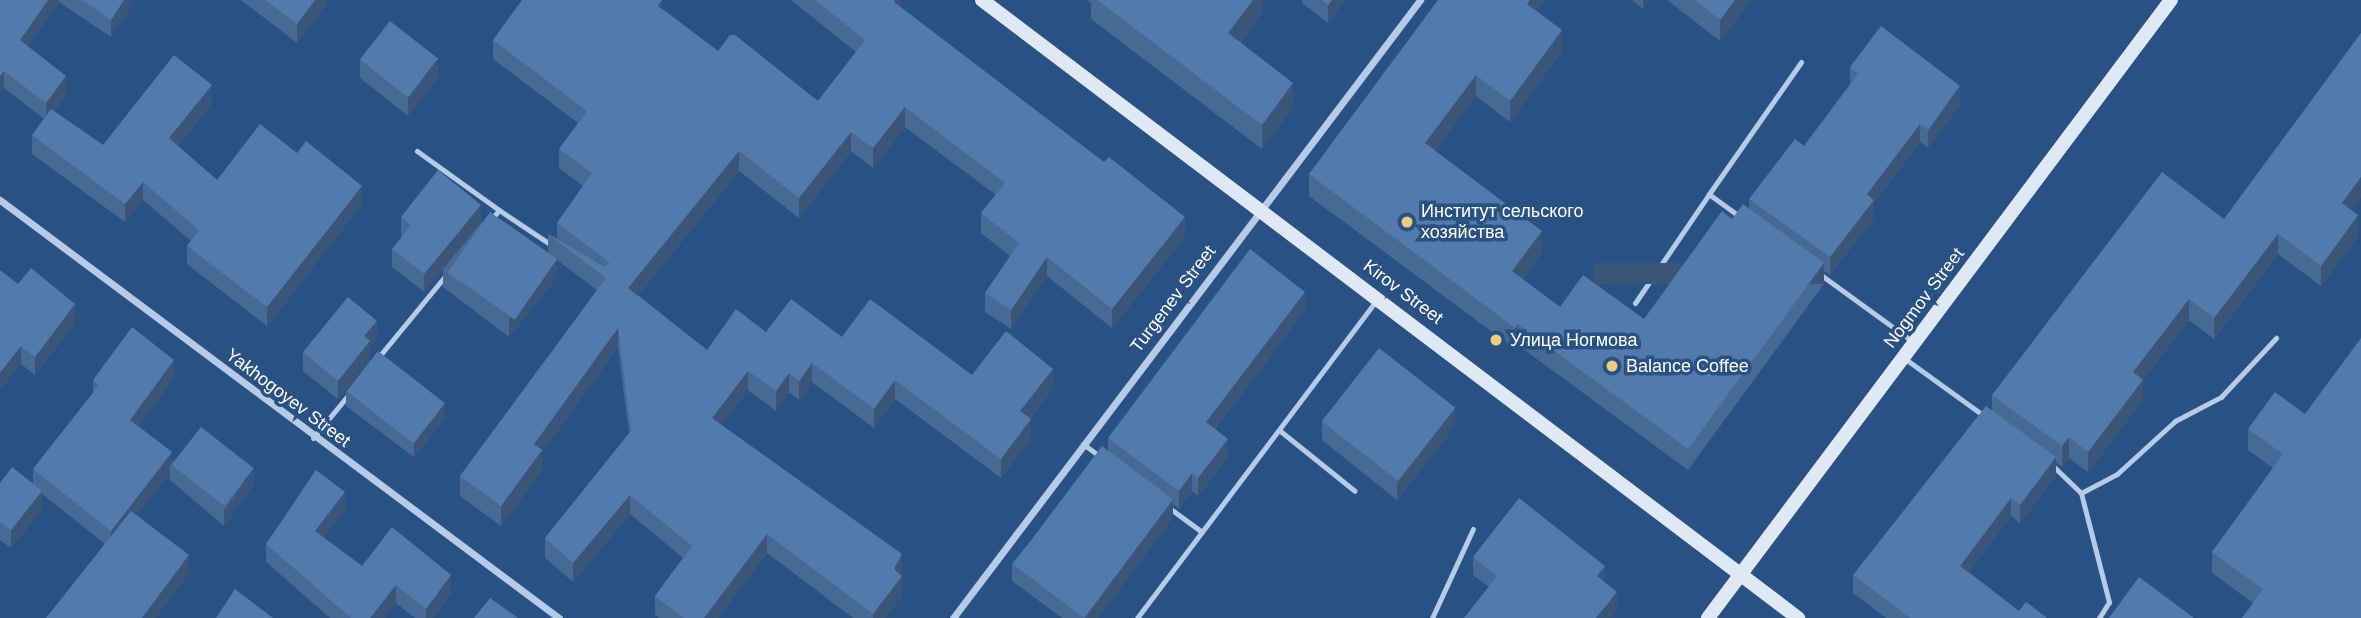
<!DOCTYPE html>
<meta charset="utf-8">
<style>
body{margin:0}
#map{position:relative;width:2361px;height:618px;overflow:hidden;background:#2a5184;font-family:Arial,sans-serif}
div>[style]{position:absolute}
.lane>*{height:5px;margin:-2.5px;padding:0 2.5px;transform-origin:2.5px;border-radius:2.5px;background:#b5cbe7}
.street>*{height:7px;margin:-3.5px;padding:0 3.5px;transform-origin:3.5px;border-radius:3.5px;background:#b5cbe7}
.secondary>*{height:14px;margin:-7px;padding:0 7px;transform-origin:7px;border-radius:7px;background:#dee8f6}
.wall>*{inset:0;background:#476993}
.shaded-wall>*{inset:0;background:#3a5578;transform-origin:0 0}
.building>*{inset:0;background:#537aab;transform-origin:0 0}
.dots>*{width:19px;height:19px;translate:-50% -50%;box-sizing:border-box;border:4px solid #2a5184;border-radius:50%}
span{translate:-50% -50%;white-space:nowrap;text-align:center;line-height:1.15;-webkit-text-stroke:7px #2a5184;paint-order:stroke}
.poi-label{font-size:18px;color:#fff}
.left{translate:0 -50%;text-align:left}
.street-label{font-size:18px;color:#fff}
</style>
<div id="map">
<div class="lane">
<i style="left:417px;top:151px;width:101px;rotate:35.7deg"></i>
<i style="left:499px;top:210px;width:14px;rotate:129deg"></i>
<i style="left:499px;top:210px;width:65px;rotate:33.7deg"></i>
<i style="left:1739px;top:216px;width:37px;rotate:-144deg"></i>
<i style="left:1709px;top:194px;width:161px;rotate:-55.1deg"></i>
<i style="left:1821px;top:275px;width:112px;rotate:36deg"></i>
<i style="left:1635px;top:303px;width:132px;rotate:-55.8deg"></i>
<i style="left:1904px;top:358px;width:99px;rotate:35.9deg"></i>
<i style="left:377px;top:359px;width:109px;rotate:-50.6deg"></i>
<i style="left:1279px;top:430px;width:97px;rotate:38.8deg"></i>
<i style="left:313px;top:438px;width:57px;rotate:-50.7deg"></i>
<i style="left:1083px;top:444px;width:22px;rotate:36deg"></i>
<i style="left:2052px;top:465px;width:40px;rotate:44deg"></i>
<i style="left:2081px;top:493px;width:113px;rotate:75.6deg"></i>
<i style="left:2109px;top:602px;width:19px;rotate:122deg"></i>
<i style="left:2081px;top:493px;width:41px;rotate:-27.8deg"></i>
<i style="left:2117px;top:474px;width:79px;rotate:-42.4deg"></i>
<i style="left:2175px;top:421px;width:52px;rotate:-27.6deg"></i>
<i style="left:2221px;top:397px;width:81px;rotate:-47deg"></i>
<i style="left:1168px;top:507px;width:42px;rotate:36.3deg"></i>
<i style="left:1137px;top:618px;width:399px;rotate:-53deg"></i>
<i style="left:1432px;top:618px;width:98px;rotate:-65.3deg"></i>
</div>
<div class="street">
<i style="left:0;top:200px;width:698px;rotate:36.79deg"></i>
<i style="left:953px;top:618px;width:775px;rotate:-52.92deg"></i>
</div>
<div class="secondary">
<i style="left:982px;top:0;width:1024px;rotate:37.14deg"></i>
<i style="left:1708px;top:618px;width:772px;rotate:-53.16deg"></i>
</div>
<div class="wall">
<i style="clip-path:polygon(0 0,133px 0,133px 4px,111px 37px,59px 2px,28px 46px,66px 94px,54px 111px,103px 145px,212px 103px,178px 146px,217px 180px,362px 204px,267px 326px,187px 264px,187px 246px,191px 241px,143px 200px,125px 222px,32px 154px,32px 135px,44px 119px,4px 88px,0 93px)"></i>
<i style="clip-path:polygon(241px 0,327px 0,327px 3px,297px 43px)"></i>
<i style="clip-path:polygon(791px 0,902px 0,902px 8px,1185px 237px,1112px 328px,1047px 276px,1011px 329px,985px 312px,985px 293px,1010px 256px,981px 233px,981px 213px,996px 195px,905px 127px,873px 168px,851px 151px,799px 218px,739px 171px,638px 295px,707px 350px,766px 332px,842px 337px,972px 375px,1053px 388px,1030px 418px,1031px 438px,1001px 478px,895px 399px,874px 428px,812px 382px,799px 400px,789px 392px,776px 411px,748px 390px,721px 425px,902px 573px,901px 575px,902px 595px,885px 618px,853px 618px,767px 553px,718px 618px,659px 618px,655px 615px,655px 596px,683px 558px,630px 514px,573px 582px,545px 558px,545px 538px,629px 433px,618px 347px,542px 452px,542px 470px,501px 526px,460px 496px,460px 476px,597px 290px,557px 260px,557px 277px,509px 337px,443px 287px,443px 269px,424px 292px,392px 267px,392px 249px,402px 236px,401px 235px,401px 217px,481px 222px,548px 253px,548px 234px,557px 239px,557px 223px,583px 186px,559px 168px,559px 149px,578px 123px,493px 59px,493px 40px,663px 9px,718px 51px,818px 101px,856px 52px)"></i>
<i style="clip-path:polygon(1087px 0,1263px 0,1263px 10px,1240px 42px,1293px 107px,1262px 149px,1091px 19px,1091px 3px)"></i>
<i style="clip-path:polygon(1302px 0,1345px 0,1328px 23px,1302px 3px)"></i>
<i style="clip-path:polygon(1632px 0,1650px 0,1643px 9px)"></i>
<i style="clip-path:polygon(1667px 0,1751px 0,1720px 41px)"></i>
<i style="clip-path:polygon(1537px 11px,1562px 51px,1510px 122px,1476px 96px,1435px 151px,1542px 252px,1522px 279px,1560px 307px,1644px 319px,1732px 219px,1749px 209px,1749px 199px,1804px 146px,1850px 84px,1850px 67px,1960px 105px,1928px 148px,1920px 142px,1874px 203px,1874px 218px,1830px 275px,1824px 271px,1824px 284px,1688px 470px,1518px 345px,1515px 349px,1309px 196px,1309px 174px)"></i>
<i style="clip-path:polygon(360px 60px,438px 77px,408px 116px,360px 78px)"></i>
<i style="clip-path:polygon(2352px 210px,2358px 236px,2321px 286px,2278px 254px,2214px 339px,2189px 320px,2143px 380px,2143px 400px,2088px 472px,2069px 458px,2062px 467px,2056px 462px,2056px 475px,2020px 523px,2011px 516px,1969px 572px,2019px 611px,2047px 618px,1886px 618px,1853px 593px,1853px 575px,1992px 410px,1992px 395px,2224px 219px)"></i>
<i style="clip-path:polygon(18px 284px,75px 323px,35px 375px,21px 364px)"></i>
<i style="clip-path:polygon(1305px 310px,1215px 429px,1228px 457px,1198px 496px,1192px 491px,1179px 509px,1173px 504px,1173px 517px,1098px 618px,1062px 618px,1012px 581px,1012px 563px,1108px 451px,1108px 438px)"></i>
<i style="clip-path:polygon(377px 339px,370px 347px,370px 360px,338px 399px,303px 371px,303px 352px)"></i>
<i style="clip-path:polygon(174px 378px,138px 426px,172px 461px,254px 484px,224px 526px,170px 480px,170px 473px,137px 515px,189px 573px,105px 544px,42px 494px,42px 509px,11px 548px,0 540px,0 483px,33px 484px,33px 469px,93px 394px,93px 380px)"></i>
<i style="clip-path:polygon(346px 391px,445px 418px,414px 457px,346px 406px)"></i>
<i style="clip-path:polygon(2275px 392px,2361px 618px,2253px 603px,2212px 573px,2212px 552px,2273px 468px,2248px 450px,2248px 429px)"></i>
<i style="clip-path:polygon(1322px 422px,1455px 426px,1397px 500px,1322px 440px)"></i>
<i style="clip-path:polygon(345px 510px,323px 538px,362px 566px,451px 593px,433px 618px,415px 618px,396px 603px,384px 618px,330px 618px,266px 562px,266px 544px)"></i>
<i style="clip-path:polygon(1473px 557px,1605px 582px,1617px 610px,1489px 587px,1473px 575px)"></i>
</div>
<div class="shaded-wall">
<i style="clip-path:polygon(48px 0,59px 0,59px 2px,20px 58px,20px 40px)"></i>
<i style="clip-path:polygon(124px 0,133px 0,133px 4px,111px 37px,111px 20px)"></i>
<i style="clip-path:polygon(315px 0,327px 0,327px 3px,297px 43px,297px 24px)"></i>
<i style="clip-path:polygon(663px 0,663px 19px,658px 6px)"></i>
<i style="clip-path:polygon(895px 0,902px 0,902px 10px,894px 2px)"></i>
<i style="clip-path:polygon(1253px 0,1263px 0,1263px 10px,1228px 57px,1228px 33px)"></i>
<i style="clip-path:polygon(1332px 0,1345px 0,1328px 23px,1328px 5px)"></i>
<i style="clip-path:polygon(1530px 0,1546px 0,1527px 25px,1527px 4px)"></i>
<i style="clip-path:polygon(1643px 0,1650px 0,1643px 9px)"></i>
<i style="clip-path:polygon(1735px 0,1751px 0,1720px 41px,1720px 20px)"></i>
<i style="clip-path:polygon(1562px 30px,1562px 51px,1510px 122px,1510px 101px)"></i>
<i style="clip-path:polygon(438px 59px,438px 77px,408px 116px,408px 98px)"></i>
<i style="clip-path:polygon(4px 71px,4px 88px,0 93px,0 76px)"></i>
<i style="clip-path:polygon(1476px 75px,1476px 96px,1425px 165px,1425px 143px)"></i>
<i style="clip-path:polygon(66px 76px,66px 94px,46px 121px,46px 103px)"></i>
<i style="clip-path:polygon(1293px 83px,1293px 107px,1262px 149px,1262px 125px)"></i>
<i style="clip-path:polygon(212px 85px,212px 103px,169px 157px,169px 138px)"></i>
<i style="clip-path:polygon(1960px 86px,1960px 105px,1928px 148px,1928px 130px)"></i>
<i style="clip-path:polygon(905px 107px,905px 127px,873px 168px,873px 148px)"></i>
<i style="clip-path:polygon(1920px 124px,1920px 142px,1874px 203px,1874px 218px,1830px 275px,1830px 257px,1867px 194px)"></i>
<i style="clip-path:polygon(851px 132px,851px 151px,799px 218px,799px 198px)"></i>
<i style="clip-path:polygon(739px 151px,739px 171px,628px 307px,628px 288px)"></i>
<i style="clip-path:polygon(2361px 177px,2361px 198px,2342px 224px,2342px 203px)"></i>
<i style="clip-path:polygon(143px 182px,143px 200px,125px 222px,125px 204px)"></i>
<i style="clip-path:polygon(362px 186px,362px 204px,267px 326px,267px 307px)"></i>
<i style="clip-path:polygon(481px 205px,481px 223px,424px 292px,424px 274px)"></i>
<i style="clip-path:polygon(2358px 215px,2358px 236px,2321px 286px,2321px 266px)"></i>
<i style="clip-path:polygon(1185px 217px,1185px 237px,1112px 328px,1112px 309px)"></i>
<i style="clip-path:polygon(1542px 231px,1542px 252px,1512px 292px,1512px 271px)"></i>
<i style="clip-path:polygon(2278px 234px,2278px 254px,2214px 339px,2214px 318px)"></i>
<i style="clip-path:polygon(1047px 257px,1047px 276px,1011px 329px,1011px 310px)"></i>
<i style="clip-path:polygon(557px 259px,557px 277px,509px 337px,509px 319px)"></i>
<i style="left:1824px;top:263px;width:21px;height:230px;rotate:90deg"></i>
<i style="clip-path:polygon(1305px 292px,1305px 310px,1206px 440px,1206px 422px)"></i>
<i style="clip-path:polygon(2189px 299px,2189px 320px,2143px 380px,2143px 400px,2088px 472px,2088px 452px,2133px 372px)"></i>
<i style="clip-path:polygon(75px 304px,75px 323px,35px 375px,35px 357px)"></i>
<i style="clip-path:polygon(377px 321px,377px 339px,370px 347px,370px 360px,338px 399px,338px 381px,364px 336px)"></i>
<i style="clip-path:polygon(1518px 324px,1518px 345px,1515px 349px,1515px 328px)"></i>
<i style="clip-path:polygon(618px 328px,618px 347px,542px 452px,542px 470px,501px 526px,501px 506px,534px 444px)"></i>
<i style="clip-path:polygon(21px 346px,21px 364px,0 391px,0 373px)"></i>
<i style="clip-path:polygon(174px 360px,174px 378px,130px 438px,130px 420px)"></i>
<i style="clip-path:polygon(812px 363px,812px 382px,799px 400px,799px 381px)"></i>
<i style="clip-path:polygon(1053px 369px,1053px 388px,1020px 430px,1020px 411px)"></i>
<i style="clip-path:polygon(748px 371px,748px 390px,712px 437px,712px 418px)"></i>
<i style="clip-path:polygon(789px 373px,789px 392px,776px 411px,776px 391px)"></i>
<i style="clip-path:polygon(895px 380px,895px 399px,874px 428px,874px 409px)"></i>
<i style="clip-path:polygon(445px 404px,445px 418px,414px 457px,414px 442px)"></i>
<i style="clip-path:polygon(1455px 408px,1455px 426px,1397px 500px,1397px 482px)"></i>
<i style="clip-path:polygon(1031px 419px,1031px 438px,1001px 478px,1001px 459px)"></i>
<i style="clip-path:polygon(2069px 437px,2069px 458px,2062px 467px,2062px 446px)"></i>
<i style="clip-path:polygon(1228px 439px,1228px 457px,1198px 496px,1198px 478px)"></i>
<i style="clip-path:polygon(172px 452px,172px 466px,170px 464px,170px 473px,111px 549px,111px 531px)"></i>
<i style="clip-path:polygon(2056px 457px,2056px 475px,2020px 523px,2020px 505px)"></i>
<i style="clip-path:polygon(254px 468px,254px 484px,224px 526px,224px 510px)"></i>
<i style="clip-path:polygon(1192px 473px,1192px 491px,1179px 509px,1179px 491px)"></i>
<i style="clip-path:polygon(42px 491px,42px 509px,11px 548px,11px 530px)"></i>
<i style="clip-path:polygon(345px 492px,345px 510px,315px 549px,315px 531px)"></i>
<i style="clip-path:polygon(630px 495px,630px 514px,573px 582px,573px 563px)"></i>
<i style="clip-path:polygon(2011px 498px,2011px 516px,1960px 584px,1960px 566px)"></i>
<i style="clip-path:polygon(1173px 499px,1173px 517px,1098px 618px,1085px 618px)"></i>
<i style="clip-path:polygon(767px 534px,767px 553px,718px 618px,704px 618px)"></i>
<i style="clip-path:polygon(902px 554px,902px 573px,897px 582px,902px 576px,902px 595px,885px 618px,873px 618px,873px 614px)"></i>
<i style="clip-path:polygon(189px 555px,189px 573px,156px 618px,142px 618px)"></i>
<i style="clip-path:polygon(1605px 566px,1605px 584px,1597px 576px)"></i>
<i style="clip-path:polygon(451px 575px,451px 593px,433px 618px,426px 618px,426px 609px)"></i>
<i style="clip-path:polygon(396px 585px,396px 603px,384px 618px,370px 618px)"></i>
<i style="clip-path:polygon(1617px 592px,1617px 610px,1611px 618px,1596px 618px)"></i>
</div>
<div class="building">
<i style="clip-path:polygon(0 0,48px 0,20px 40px,66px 76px,46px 103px,4px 71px,0 76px)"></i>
<i style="clip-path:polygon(82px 0,124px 0,111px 20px)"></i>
<i style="clip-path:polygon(265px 0,315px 0,297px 24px)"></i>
<i style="clip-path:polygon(522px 0,662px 0,658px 6px,718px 51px,730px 35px,735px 35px,818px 101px,865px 40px,815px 0,895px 0,894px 2px,1104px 162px,1109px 157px,1185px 217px,1112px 309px,1047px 257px,1011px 310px,985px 293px,1019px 243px,981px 213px,1005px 183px,905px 107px,873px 148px,851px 132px,799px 198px,739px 151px,628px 288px,707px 350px,736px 309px,766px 332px,791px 299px,842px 337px,870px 299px,972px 375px,1006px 331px,1053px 369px,1020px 411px,1031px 419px,1001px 459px,895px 380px,874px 409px,812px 363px,799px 381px,789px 373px,776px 391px,748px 371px,712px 418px,902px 554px,894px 569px,902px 576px,873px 614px,767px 534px,704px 618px,684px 618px,655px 596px,692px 546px,630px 495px,573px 563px,545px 538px,631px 431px,618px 328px,534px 444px,542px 450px,501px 506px,460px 476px,606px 278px,548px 234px,603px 266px,610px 263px,557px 223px,592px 173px,559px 149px,587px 111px,493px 40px)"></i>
<i style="clip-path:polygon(1097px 0,1253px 0,1228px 33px,1293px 83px,1262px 125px)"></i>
<i style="clip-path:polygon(1322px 0,1332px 0,1328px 5px)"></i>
<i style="clip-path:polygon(1438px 0,1530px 0,1527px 4px,1562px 30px,1510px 101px,1476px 75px,1425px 143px,1542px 231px,1512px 271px,1560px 307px,1583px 275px,1644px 319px,1722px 211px,1732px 219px,1743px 204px,1824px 263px,1688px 449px,1518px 324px,1515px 328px,1309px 174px)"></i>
<i style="clip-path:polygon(1695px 0,1735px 0,1720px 20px)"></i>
<i style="left:390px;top:21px;width:61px;height:49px;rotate:38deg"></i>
<i style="clip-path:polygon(1881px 26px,1960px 86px,1928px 130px,1920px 124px,1867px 194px,1874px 200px,1830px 257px,1749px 199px,1795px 139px,1804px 146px,1858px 74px,1850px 67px)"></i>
<i style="clip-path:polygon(2361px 33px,2361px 177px,2342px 203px,2358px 215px,2321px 266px,2278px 234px,2214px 318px,2189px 299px,2133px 372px,2143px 380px,2088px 452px,2069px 437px,2062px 446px,1992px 395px,2162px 172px,2224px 219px)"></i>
<i style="clip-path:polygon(174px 55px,212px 85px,169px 138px,217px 180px,260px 124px,297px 153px,306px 141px,362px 186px,267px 307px,187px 246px,199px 230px,143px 182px,125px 204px,32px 135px,51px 109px,103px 145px)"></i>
<i style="clip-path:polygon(438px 170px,481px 205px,424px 274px,392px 249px,411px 225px,401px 217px)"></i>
<i style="left:490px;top:212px;width:82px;height:74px;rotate:35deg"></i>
<i style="clip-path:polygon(1250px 249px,1305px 292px,1206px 422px,1228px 439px,1198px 478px,1192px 473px,1179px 491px,1108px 438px)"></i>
<i style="clip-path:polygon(31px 268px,75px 304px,35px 357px,21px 346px,0 373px,0 270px,18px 284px)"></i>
<i style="clip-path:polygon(348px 297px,377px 321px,364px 336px,370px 341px,338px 381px,303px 352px)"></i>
<i style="clip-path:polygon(132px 327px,174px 360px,130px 420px,172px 452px,111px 531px,33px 469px,99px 385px,93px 380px)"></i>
<i style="clip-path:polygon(2361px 338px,2361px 618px,2242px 618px,2263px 589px,2212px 552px,2283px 454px,2248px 429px,2275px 392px,2305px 414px)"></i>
<i style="left:1379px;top:348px;width:97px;height:93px;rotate:38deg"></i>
<i style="left:378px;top:351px;width:85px;height:51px;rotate:38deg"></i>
<i style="clip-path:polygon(1986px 406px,2056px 457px,2020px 505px,2011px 498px,1960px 566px,2019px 611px,2026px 602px,2047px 618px,1910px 618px,1853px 575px)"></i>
<i style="left:201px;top:427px;width:67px;height:48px;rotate:38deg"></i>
<i style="left:1102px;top:446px;width:89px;height:148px;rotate:37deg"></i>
<i style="clip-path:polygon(12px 467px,42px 491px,11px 530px,0 522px,0 483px)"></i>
<i style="clip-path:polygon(316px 470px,345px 492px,315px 531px,362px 566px,392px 527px,451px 575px,426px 609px,396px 585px,370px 618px,351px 618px,266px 544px)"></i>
<i style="clip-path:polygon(1519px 498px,1605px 566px,1597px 576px,1617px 592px,1596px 618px,1464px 618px,1497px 576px,1473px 557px)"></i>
<i style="clip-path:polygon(131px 511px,189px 555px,142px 618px,46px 618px)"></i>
<i style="clip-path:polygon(2139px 577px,2194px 618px,2109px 618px)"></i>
<i style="clip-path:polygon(235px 589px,273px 618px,216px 618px)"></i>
<i style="clip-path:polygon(490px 598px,518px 618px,474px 618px)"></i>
</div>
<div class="dots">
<i style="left:1407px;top:222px;background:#edcd7d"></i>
<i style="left:1496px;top:340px;background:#edcd7d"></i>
<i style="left:1612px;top:366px;background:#edcd7d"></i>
</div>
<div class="poi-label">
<span class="left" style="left:1421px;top:222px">Институт сельского<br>хозяйства</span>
<span class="left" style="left:1510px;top:340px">Улица Ногмова</span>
<span class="left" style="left:1626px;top:366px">Balance Coffee</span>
</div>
<div class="street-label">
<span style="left:1403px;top:292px;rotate:37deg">Kirov Street</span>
<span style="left:1924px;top:298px;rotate:-53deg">Nogmov Street</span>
<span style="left:1173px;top:299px;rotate:-53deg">Turgenev Street</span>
<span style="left:288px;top:398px;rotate:37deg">Yakhogoyev Street</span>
</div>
</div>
